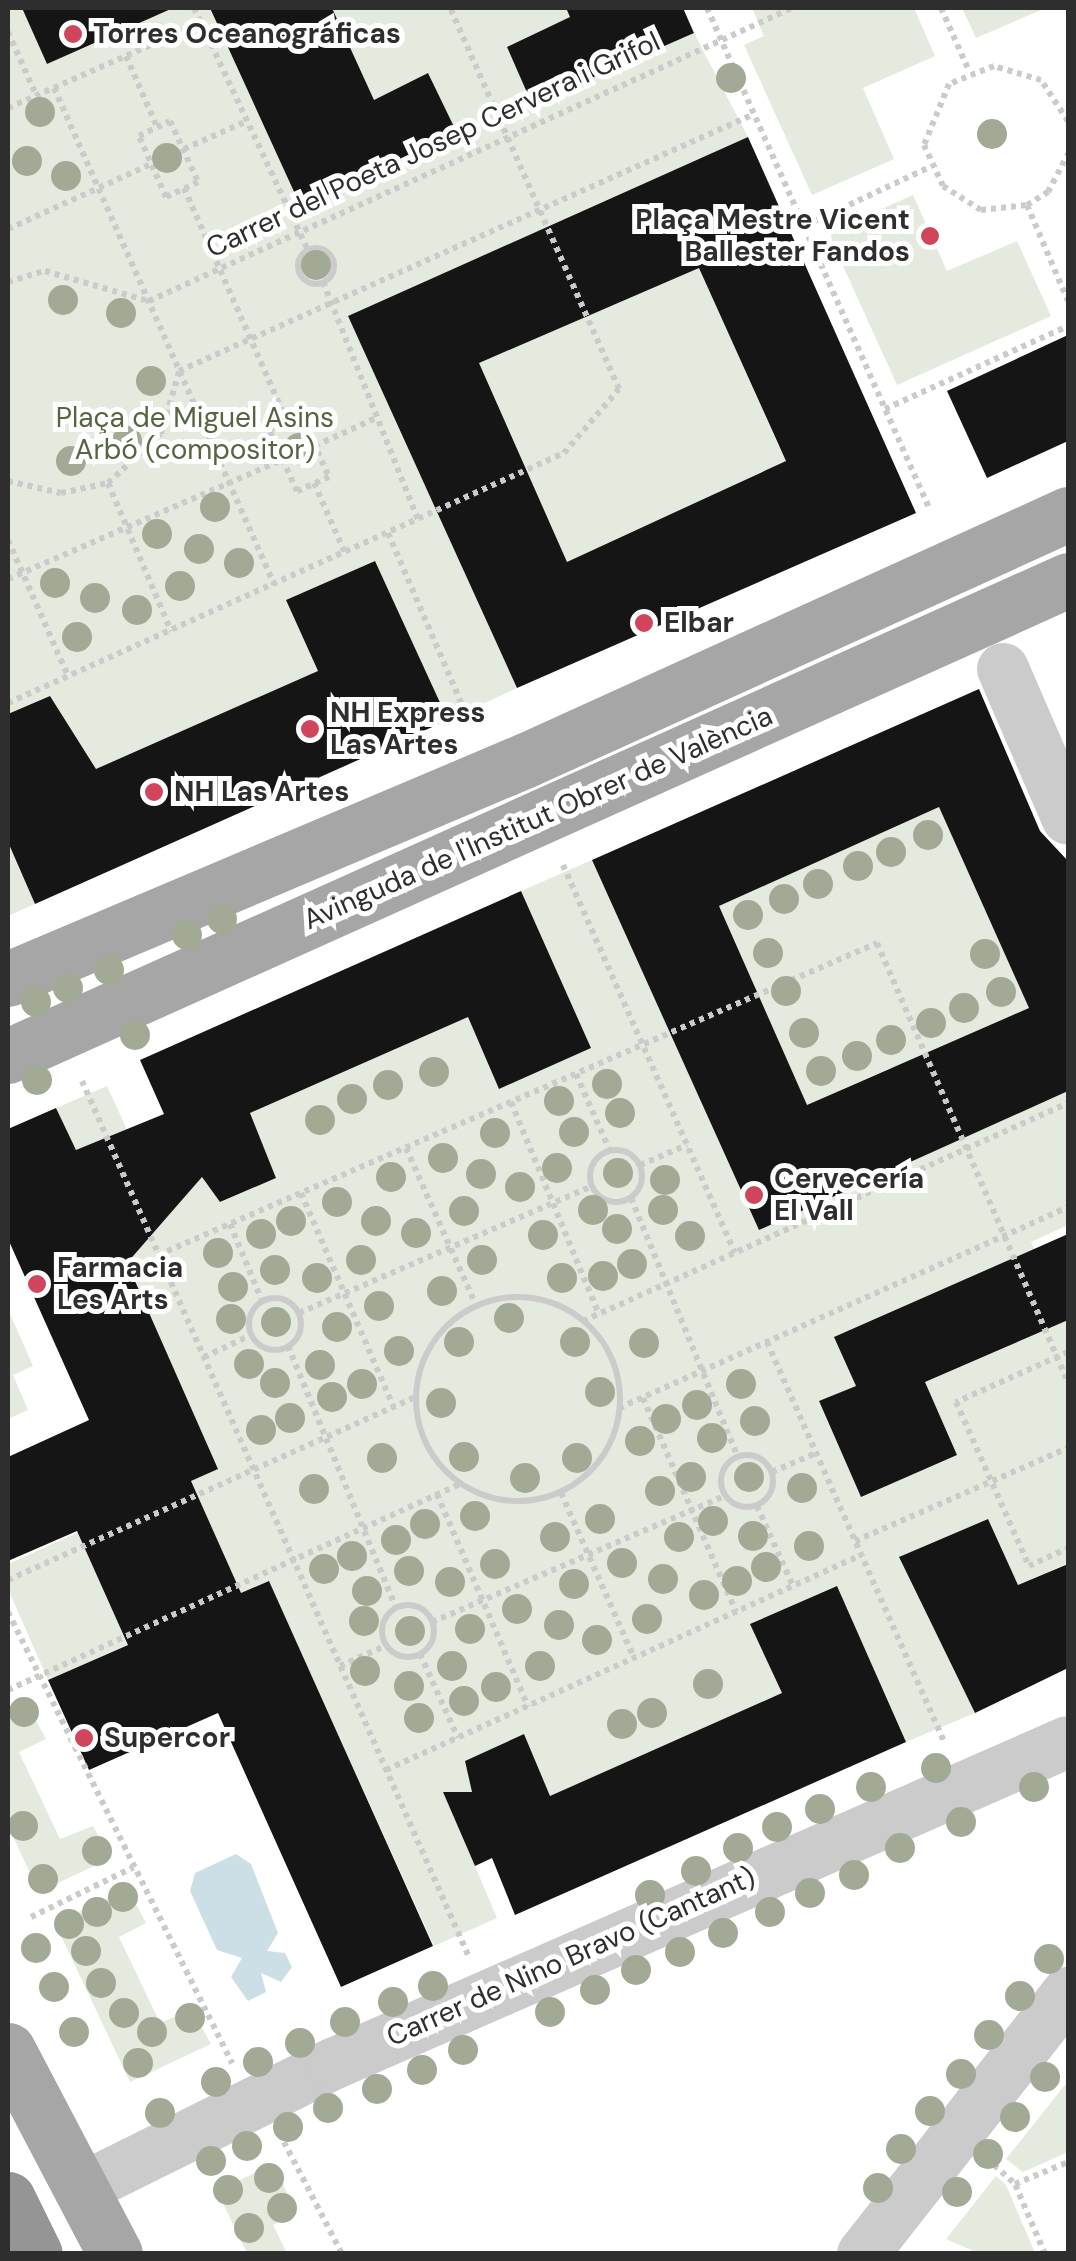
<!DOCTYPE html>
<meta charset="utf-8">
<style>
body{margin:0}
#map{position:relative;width:1076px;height:2261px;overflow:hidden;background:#fff;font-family:"DM Sans",sans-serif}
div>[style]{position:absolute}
.green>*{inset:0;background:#e5eade}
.water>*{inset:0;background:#ccdfe7}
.building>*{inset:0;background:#151515}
.path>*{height:6px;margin-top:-3px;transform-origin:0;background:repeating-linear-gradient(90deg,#cbcbcb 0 5px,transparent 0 10px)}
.path>.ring{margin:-3px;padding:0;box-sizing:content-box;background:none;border:6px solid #cbcbcb;border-radius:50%}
.street>*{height:52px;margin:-26px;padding:0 26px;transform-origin:26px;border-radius:26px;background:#cbcbcb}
.primary>*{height:55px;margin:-27.5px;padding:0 27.5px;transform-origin:27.5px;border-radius:27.5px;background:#a6a6a6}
.highway>*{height:55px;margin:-27.5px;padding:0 27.5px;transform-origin:27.5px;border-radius:27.5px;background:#959595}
.trees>*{width:30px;height:30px;margin:-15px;border-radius:50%;background:#a2aa96}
.dots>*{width:28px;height:28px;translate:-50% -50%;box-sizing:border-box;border:5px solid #fff;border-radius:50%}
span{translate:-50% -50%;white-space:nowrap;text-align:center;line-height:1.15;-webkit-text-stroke:10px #fff;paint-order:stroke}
.poi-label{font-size:28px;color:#2e2e2e;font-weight:700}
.left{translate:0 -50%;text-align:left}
.right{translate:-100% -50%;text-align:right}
.street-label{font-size:28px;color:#2e2e2e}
.park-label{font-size:28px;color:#556541}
.frame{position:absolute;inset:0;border:10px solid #2e2e2e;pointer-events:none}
</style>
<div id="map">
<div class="green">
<i style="clip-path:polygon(evenodd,8px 8px,22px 8px,47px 64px,127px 27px,118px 8px,210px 8px,301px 207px,458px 135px,428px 73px,374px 100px,332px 8px,566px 8px,570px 17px,507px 47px,532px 104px,694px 33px,748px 137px,573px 216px,614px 305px,685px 274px,703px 253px,707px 284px,778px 445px,800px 467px,763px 471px,566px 567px,446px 530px,517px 688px,448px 720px,375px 561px,286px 600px,318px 672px,97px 770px,50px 696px,8px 714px,8px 8px,521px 239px,474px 369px,511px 437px,421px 477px,348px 316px,521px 239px)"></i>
<i style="clip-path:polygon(752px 8px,914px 8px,935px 56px,863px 88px,894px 159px,812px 195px,744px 45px,764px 36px)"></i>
<i style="clip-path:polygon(962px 8px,1046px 8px,976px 38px)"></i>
<i style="clip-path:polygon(913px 195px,947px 271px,1017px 241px,1051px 316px,897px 385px,828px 233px)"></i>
<i style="clip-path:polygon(evenodd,939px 807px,1029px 1008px,984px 1129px,1068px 1091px,1068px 1225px,1031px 1242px,1068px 1324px,1068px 1563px,1018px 1585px,987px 1519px,899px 1557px,975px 1713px,906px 1742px,836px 1586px,751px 1624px,782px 1694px,550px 1797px,524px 1734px,465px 1761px,472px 1792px,444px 1793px,497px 1918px,434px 1946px,269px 1582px,48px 1680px,8px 1589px,8px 1564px,218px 1469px,56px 1108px,107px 1086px,167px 1217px,202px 1177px,221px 1202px,276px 1178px,250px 1113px,468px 1017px,499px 1089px,591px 1048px,521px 891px,592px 860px,664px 1017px,751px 978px,719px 906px,939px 807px,890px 1068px,929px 1153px,759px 1230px,688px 1071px,807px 1105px,890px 1068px,939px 807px,977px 1275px,1009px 1346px,925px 1382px,957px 1455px,861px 1497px,819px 1402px,856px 1386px,835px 1337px,977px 1275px)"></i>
<i style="clip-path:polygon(8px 842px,35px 904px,8px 916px)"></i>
<i style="clip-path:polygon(8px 1309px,33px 1366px,13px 1375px,28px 1410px,8px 1419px)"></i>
<i style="clip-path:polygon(26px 1702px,46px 1739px,19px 1752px,60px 1839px,93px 1826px,111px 1858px,39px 1892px,8px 1826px,8px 1711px)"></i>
<i style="clip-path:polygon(128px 1889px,146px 1923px,119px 1937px,160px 2023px,192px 2009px,211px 2044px,130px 2082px,55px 1923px)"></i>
<i style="clip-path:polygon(1068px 2081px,1068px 2152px,1023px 2172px,1006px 2159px)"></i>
<i style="clip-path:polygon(273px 2164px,297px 2213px,273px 2225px,287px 2253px,247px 2253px,217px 2191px)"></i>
<i style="clip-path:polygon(996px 2176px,1006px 2185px,1035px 2253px,978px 2253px,946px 2239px)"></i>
</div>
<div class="water">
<i style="clip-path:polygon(236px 1854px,251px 1864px,278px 1933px,267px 1951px,285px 1953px,292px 1967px,281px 1982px,261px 1973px,266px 1992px,248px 2001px,231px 1977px,242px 1958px,217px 1950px,190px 1891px,195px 1873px)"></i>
</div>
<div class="building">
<i style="clip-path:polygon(22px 8px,173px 8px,47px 64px)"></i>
<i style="clip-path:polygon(210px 8px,332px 8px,374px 100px,428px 73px,458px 135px,301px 207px)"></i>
<i style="clip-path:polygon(566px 8px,683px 8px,694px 33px,532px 104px,507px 47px,570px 17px)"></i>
<i style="clip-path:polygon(evenodd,748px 137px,916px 513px,517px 688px,348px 316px,748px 137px,699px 268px,786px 461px,567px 562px,479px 363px,699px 268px)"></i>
<i style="clip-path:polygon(1068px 335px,1068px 441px,987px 478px,947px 391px)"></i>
<i style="clip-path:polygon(375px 561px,448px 720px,35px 904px,8px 842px,8px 714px,50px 696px,96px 769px,318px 671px,286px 600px)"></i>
<i style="clip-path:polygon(evenodd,979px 689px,1040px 831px,1068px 861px,1068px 1091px,759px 1230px,592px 860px,979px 689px,939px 807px,1029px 1008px,807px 1105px,719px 906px,939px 807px)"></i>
<i style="clip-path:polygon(521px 891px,591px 1048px,499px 1089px,468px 1017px,250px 1113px,276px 1178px,220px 1202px,202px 1177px,127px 1263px,218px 1469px,191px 1481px,241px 1593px,269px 1581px,433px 1946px,341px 1987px,218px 1713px,89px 1770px,48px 1680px,128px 1645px,77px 1531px,8px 1561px,8px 1457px,89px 1420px,8px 1239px,8px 1129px,56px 1108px,76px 1150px,164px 1114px,140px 1060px)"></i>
<i style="clip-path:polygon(1068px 1234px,1068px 1320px,925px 1382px,957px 1455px,861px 1497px,819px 1401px,856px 1386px,834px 1337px)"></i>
<i style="clip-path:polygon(988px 1519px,1018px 1585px,1068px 1564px,1068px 1668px,975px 1713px,899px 1557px)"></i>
<i style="clip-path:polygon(837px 1586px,906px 1742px,515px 1915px,492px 1858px,475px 1866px,443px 1792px,472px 1792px,465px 1761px,524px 1734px,550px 1796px,782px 1693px,750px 1624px)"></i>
</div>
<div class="path">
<i style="left:194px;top:8px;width:268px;rotate:64.8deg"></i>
<i style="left:707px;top:8px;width:549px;rotate:66.05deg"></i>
<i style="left:941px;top:8px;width:69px;rotate:66deg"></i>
<i style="left:8px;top:32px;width:69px;rotate:66deg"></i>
<i style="left:126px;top:56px;width:77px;rotate:66.4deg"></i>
<i style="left:54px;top:88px;width:543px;rotate:66.08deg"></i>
<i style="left:8px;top:108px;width:211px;rotate:-23.8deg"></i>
<i style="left:170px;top:121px;width:67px;rotate:65.3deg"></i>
<i style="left:198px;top:182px;width:35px;rotate:155deg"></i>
<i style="left:166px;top:197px;width:67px;rotate:-113.9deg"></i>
<i style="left:139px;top:136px;width:34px;rotate:-26deg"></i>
<i style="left:1068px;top:121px;width:49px;rotate:-123.4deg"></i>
<i style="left:1041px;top:80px;width:49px;rotate:-163.4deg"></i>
<i style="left:994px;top:66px;width:48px;rotate:158.2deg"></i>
<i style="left:949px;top:84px;width:66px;rotate:112.3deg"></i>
<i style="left:924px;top:145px;width:45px;rotate:65.1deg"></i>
<i style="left:943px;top:186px;width:45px;rotate:32.3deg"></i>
<i style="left:981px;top:210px;width:46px;rotate:-6.2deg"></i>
<i style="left:1027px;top:205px;width:25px;rotate:-32deg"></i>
<i style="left:1048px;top:192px;width:43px;rotate:-62.2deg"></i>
<i style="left:184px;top:149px;width:67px;rotate:-23.9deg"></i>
<i style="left:184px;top:188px;width:256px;rotate:66.2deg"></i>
<i style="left:1027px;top:205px;width:104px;rotate:66.9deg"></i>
<i style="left:804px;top:226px;width:139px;rotate:-25.1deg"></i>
<i style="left:8px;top:229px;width:157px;rotate:-24.4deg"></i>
<i class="ring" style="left:298px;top:248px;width:30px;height:30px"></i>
<i style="left:8px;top:282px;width:39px;rotate:-17deg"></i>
<i style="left:45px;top:271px;width:107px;rotate:16.2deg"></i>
<i style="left:323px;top:282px;width:256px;rotate:68.2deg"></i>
<i style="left:149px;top:301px;width:707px;rotate:-24.5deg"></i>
<i style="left:179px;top:371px;width:630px;rotate:-24.08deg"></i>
<i style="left:885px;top:409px;width:201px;rotate:-24.4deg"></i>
<i style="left:301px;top:415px;width:68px;rotate:65.7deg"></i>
<i style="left:329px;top:477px;width:35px;rotate:156deg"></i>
<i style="left:297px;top:491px;width:67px;rotate:-114.7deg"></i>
<i style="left:269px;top:430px;width:35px;rotate:-25deg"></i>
<i style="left:315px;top:446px;width:67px;rotate:-24.7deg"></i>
<i style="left:8px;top:481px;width:54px;rotate:12.8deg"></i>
<i style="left:61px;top:493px;width:48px;rotate:-12deg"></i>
<i style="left:108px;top:483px;width:72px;rotate:-42.8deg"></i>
<i style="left:161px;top:434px;width:65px;rotate:-73.8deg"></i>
<i style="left:108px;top:483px;width:161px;rotate:66.9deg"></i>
<i style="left:314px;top:483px;width:77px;rotate:66.1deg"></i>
<i style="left:388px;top:533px;width:205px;rotate:66.7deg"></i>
<i style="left:8px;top:540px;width:149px;rotate:66.2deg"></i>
<i style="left:8px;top:579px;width:299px;rotate:-23.5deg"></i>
<i style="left:8px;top:703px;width:610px;rotate:-24.21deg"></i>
<i style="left:564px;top:453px;width:84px;rotate:-49.3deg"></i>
<i style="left:619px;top:389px;width:417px;rotate:-113.9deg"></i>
<i style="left:563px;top:865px;width:424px;rotate:66.1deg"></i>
<i style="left:576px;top:1074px;width:84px;rotate:66.2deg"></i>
<i style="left:82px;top:1081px;width:958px;rotate:66.17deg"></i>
<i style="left:511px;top:1102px;width:230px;rotate:67.5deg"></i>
<i style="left:406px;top:1148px;width:172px;rotate:66deg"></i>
<i class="ring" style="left:590px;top:1150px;width:46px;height:46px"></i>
<i style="left:640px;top:1165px;width:51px;rotate:-23.1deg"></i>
<i style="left:301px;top:1193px;width:232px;rotate:66.6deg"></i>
<i style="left:631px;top:1198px;width:280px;rotate:67.6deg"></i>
<i style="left:230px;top:1224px;width:83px;rotate:67.4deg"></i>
<i style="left:158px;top:1255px;width:784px;rotate:-23.46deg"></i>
<i style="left:877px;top:943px;width:479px;rotate:66.5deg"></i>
<i class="ring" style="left:416px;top:1297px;width:198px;height:198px"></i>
<i class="ring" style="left:249px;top:1298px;width:46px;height:46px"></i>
<i style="left:299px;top:1313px;width:319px;rotate:-23.4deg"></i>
<i style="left:583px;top:1321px;width:532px;rotate:-24.2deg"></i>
<i style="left:767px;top:1342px;width:440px;rotate:66.1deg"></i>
<i style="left:288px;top:1346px;width:283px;rotate:67.6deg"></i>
<i style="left:1068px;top:1352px;width:123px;rotate:155.9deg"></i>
<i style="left:956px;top:1402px;width:180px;rotate:66deg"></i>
<i style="left:1029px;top:1566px;width:43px;rotate:-24.8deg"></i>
<i style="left:204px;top:1357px;width:52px;rotate:-25.1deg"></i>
<i style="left:643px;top:1398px;width:233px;rotate:66.5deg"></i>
<i style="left:619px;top:1408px;width:492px;rotate:-24.1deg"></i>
<i class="ring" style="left:721px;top:1455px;width:46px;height:46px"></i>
<i style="left:772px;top:1472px;width:48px;rotate:-23.4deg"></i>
<i style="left:561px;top:1493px;width:180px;rotate:66.1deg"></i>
<i style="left:437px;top:1494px;width:231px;rotate:66.8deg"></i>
<i style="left:757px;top:1506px;width:88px;rotate:65.8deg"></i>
<i style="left:855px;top:1541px;width:232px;rotate:-23.6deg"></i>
<i style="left:8px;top:1580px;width:446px;rotate:-24.2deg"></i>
<i class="ring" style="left:382px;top:1605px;width:46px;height:46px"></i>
<i style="left:8px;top:1612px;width:504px;rotate:63.59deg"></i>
<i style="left:432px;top:1622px;width:319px;rotate:-23.3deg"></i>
<i style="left:420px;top:1654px;width:92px;rotate:65.7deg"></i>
<i style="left:340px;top:1666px;width:49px;rotate:-24deg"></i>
<i style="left:8px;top:1690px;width:498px;rotate:-24.5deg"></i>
<i style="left:386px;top:1770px;width:521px;rotate:-24.35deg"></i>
<i style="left:31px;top:1917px;width:114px;rotate:-25.9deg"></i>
<i style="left:284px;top:2142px;width:126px;rotate:62.6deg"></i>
<i style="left:994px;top:2165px;width:28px;rotate:42deg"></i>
<i style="left:1045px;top:2254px;width:76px;rotate:-113.2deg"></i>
<i style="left:1015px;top:2184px;width:57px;rotate:-22.5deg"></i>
</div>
<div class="street">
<i style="left:1003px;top:669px;width:163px;rotate:66.6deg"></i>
<i style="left:81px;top:2189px;width:281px;rotate:-26.4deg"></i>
<i style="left:333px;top:2064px;width:802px;rotate:-23.66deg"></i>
<i style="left:863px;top:2254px;width:332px;rotate:-51.9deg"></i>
</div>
<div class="primary">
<i style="left:8px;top:979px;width:562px;rotate:-22.92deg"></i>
<i style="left:526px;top:760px;width:595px;rotate:-24.41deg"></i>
<i style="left:8px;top:1056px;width:1162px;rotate:-24.18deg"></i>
<i style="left:8px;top:2050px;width:230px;rotate:62.3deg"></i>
</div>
<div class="highway">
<i style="left:8px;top:2199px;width:61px;rotate:63.9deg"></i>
</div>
<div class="trees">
<i style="left:731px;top:78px"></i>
<i style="left:40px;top:112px"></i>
<i style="left:992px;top:134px"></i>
<i style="left:167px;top:158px"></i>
<i style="left:27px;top:161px"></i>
<i style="left:66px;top:176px"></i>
<i style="left:316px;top:265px"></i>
<i style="left:63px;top:300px"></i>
<i style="left:121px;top:313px"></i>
<i style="left:151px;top:381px"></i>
<i style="left:127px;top:441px"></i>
<i style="left:299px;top:448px"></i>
<i style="left:71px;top:461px"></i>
<i style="left:215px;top:507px"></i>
<i style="left:157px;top:534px"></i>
<i style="left:199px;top:549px"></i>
<i style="left:239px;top:563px"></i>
<i style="left:55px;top:583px"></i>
<i style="left:180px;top:586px"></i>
<i style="left:95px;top:598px"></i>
<i style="left:137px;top:610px"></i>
<i style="left:77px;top:637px"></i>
<i style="left:928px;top:835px"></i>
<i style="left:891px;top:852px"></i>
<i style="left:858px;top:866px"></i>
<i style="left:818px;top:884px"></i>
<i style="left:784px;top:899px"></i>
<i style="left:748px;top:915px"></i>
<i style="left:222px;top:919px"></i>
<i style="left:187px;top:935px"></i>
<i style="left:768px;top:953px"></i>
<i style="left:985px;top:954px"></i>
<i style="left:109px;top:970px"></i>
<i style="left:68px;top:988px"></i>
<i style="left:786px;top:991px"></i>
<i style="left:1001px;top:992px"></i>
<i style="left:36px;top:1002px"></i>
<i style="left:964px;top:1008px"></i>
<i style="left:931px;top:1023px"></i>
<i style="left:804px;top:1033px"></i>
<i style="left:135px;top:1035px"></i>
<i style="left:891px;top:1040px"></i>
<i style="left:857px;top:1056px"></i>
<i style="left:821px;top:1071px"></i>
<i style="left:434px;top:1072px"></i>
<i style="left:37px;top:1080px"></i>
<i style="left:607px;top:1084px"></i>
<i style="left:388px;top:1085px"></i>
<i style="left:352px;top:1099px"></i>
<i style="left:559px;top:1101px"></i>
<i style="left:620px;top:1113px"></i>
<i style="left:320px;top:1120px"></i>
<i style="left:574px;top:1132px"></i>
<i style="left:495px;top:1133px"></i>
<i style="left:443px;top:1158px"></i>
<i style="left:557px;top:1168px"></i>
<i style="left:618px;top:1173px"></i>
<i style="left:481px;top:1174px"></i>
<i style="left:391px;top:1177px"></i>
<i style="left:665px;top:1180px"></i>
<i style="left:520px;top:1187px"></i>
<i style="left:337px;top:1202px"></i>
<i style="left:593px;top:1210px"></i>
<i style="left:663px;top:1210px"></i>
<i style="left:464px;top:1211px"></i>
<i style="left:291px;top:1221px"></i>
<i style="left:376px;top:1221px"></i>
<i style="left:617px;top:1229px"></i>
<i style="left:416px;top:1233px"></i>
<i style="left:261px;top:1234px"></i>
<i style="left:543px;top:1235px"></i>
<i style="left:690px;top:1236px"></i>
<i style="left:218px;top:1253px"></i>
<i style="left:361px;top:1260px"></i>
<i style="left:482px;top:1260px"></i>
<i style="left:632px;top:1264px"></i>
<i style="left:275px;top:1270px"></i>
<i style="left:603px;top:1276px"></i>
<i style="left:317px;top:1278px"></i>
<i style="left:562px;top:1278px"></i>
<i style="left:233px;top:1287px"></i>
<i style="left:442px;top:1291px"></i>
<i style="left:379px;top:1306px"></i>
<i style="left:509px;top:1318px"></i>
<i style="left:231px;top:1319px"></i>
<i style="left:276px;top:1322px"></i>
<i style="left:337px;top:1327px"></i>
<i style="left:459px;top:1342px"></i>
<i style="left:575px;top:1342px"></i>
<i style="left:644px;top:1343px"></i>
<i style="left:399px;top:1351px"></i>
<i style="left:249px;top:1364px"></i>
<i style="left:320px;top:1365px"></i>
<i style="left:275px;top:1383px"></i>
<i style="left:362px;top:1384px"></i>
<i style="left:741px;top:1384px"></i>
<i style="left:600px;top:1392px"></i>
<i style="left:332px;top:1397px"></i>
<i style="left:441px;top:1403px"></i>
<i style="left:697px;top:1405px"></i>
<i style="left:290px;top:1418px"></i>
<i style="left:666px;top:1419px"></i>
<i style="left:755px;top:1421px"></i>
<i style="left:261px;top:1430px"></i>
<i style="left:712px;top:1438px"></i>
<i style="left:640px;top:1441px"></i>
<i style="left:464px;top:1457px"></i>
<i style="left:382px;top:1458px"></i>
<i style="left:577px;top:1458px"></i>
<i style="left:691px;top:1477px"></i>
<i style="left:749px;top:1477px"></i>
<i style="left:525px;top:1478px"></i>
<i style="left:802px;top:1488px"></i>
<i style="left:314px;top:1489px"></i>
<i style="left:660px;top:1491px"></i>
<i style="left:475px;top:1516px"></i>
<i style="left:600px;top:1519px"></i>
<i style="left:713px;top:1521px"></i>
<i style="left:425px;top:1524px"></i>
<i style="left:753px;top:1536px"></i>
<i style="left:555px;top:1537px"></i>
<i style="left:679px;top:1537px"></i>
<i style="left:396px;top:1540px"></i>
<i style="left:809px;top:1546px"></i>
<i style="left:352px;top:1556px"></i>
<i style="left:622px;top:1563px"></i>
<i style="left:495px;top:1564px"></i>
<i style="left:766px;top:1567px"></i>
<i style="left:324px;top:1569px"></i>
<i style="left:409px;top:1571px"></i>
<i style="left:663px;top:1579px"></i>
<i style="left:737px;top:1581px"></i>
<i style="left:450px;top:1582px"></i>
<i style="left:574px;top:1584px"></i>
<i style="left:367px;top:1591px"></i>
<i style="left:704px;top:1595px"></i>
<i style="left:517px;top:1609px"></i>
<i style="left:647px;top:1619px"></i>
<i style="left:364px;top:1621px"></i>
<i style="left:559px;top:1625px"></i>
<i style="left:470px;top:1629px"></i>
<i style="left:410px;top:1631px"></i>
<i style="left:597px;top:1640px"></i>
<i style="left:452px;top:1666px"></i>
<i style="left:540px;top:1666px"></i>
<i style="left:365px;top:1671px"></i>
<i style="left:708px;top:1684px"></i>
<i style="left:409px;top:1686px"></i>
<i style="left:496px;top:1687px"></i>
<i style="left:464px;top:1701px"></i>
<i style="left:24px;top:1712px"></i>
<i style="left:652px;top:1713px"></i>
<i style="left:419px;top:1718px"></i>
<i style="left:622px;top:1724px"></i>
<i style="left:936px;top:1768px"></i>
<i style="left:871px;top:1787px"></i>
<i style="left:1034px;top:1787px"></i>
<i style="left:820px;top:1809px"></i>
<i style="left:961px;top:1822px"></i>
<i style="left:23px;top:1826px"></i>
<i style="left:777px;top:1827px"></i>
<i style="left:738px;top:1848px"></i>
<i style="left:900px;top:1848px"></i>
<i style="left:97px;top:1851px"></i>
<i style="left:696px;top:1871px"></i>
<i style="left:854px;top:1875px"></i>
<i style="left:43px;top:1879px"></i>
<i style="left:810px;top:1893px"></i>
<i style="left:650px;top:1895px"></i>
<i style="left:123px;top:1897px"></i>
<i style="left:97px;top:1912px"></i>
<i style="left:770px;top:1912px"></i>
<i style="left:69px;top:1924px"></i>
<i style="left:723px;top:1933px"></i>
<i style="left:36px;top:1948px"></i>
<i style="left:86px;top:1951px"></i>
<i style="left:680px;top:1952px"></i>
<i style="left:1049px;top:1959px"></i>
<i style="left:636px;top:1970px"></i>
<i style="left:101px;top:1983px"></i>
<i style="left:433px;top:1986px"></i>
<i style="left:54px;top:1987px"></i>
<i style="left:595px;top:1990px"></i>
<i style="left:1020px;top:1996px"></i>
<i style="left:393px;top:2002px"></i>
<i style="left:550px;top:2012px"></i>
<i style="left:124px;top:2013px"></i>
<i style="left:190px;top:2018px"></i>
<i style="left:345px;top:2022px"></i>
<i style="left:74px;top:2032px"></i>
<i style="left:152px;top:2032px"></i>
<i style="left:989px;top:2035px"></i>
<i style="left:300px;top:2043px"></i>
<i style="left:463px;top:2050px"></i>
<i style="left:258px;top:2062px"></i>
<i style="left:138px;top:2063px"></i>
<i style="left:422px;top:2070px"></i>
<i style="left:961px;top:2074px"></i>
<i style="left:1045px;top:2077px"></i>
<i style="left:216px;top:2082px"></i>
<i style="left:377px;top:2089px"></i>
<i style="left:328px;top:2108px"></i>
<i style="left:930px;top:2111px"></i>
<i style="left:160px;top:2113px"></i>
<i style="left:1015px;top:2117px"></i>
<i style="left:288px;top:2127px"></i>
<i style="left:247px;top:2146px"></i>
<i style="left:901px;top:2149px"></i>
<i style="left:988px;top:2154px"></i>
<i style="left:211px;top:2161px"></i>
<i style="left:269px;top:2178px"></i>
<i style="left:878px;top:2188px"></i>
<i style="left:228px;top:2190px"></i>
<i style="left:957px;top:2192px"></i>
<i style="left:282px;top:2208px"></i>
<i style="left:249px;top:2228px"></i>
</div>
<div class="dots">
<i style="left:73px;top:34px;background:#d0455c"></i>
<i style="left:930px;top:236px;background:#d0455c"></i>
<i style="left:644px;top:623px;background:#d0455c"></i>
<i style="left:310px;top:729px;background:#d0455c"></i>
<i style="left:154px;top:792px;background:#d0455c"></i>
<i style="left:754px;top:1195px;background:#d0455c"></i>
<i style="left:37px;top:1284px;background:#d0455c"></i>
<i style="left:84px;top:1738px;background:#d0455c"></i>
</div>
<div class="poi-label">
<span class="left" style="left:93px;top:34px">Torres Oceanográficas</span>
<span class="right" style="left:910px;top:236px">Plaça Mestre Vicent<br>Ballester Fandos</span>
<span class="left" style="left:664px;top:623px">Elbar</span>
<span class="left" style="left:330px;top:729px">NH Express<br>Las Artes</span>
<span class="left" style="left:174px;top:792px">NH Las Artes</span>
<span class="left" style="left:774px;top:1195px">Cervecería<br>El Vall</span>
<span class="left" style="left:57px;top:1284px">Farmacia<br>Les Arts</span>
<span class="left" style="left:104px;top:1738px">Supercor</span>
</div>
<div class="street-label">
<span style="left:433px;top:145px;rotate:-25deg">Carrer del Poeta Josep Cervera i Grifol</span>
<span style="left:538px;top:818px;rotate:-24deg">Avinguda de l'Institut Obrer de València</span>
<span style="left:571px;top:1957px;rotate:-24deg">Carrer de Nino Bravo (Cantant)</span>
</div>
<div class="park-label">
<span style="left:195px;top:434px">Plaça de Miguel Asins<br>Arbó (compositor)</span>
</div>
<div class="frame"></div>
</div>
